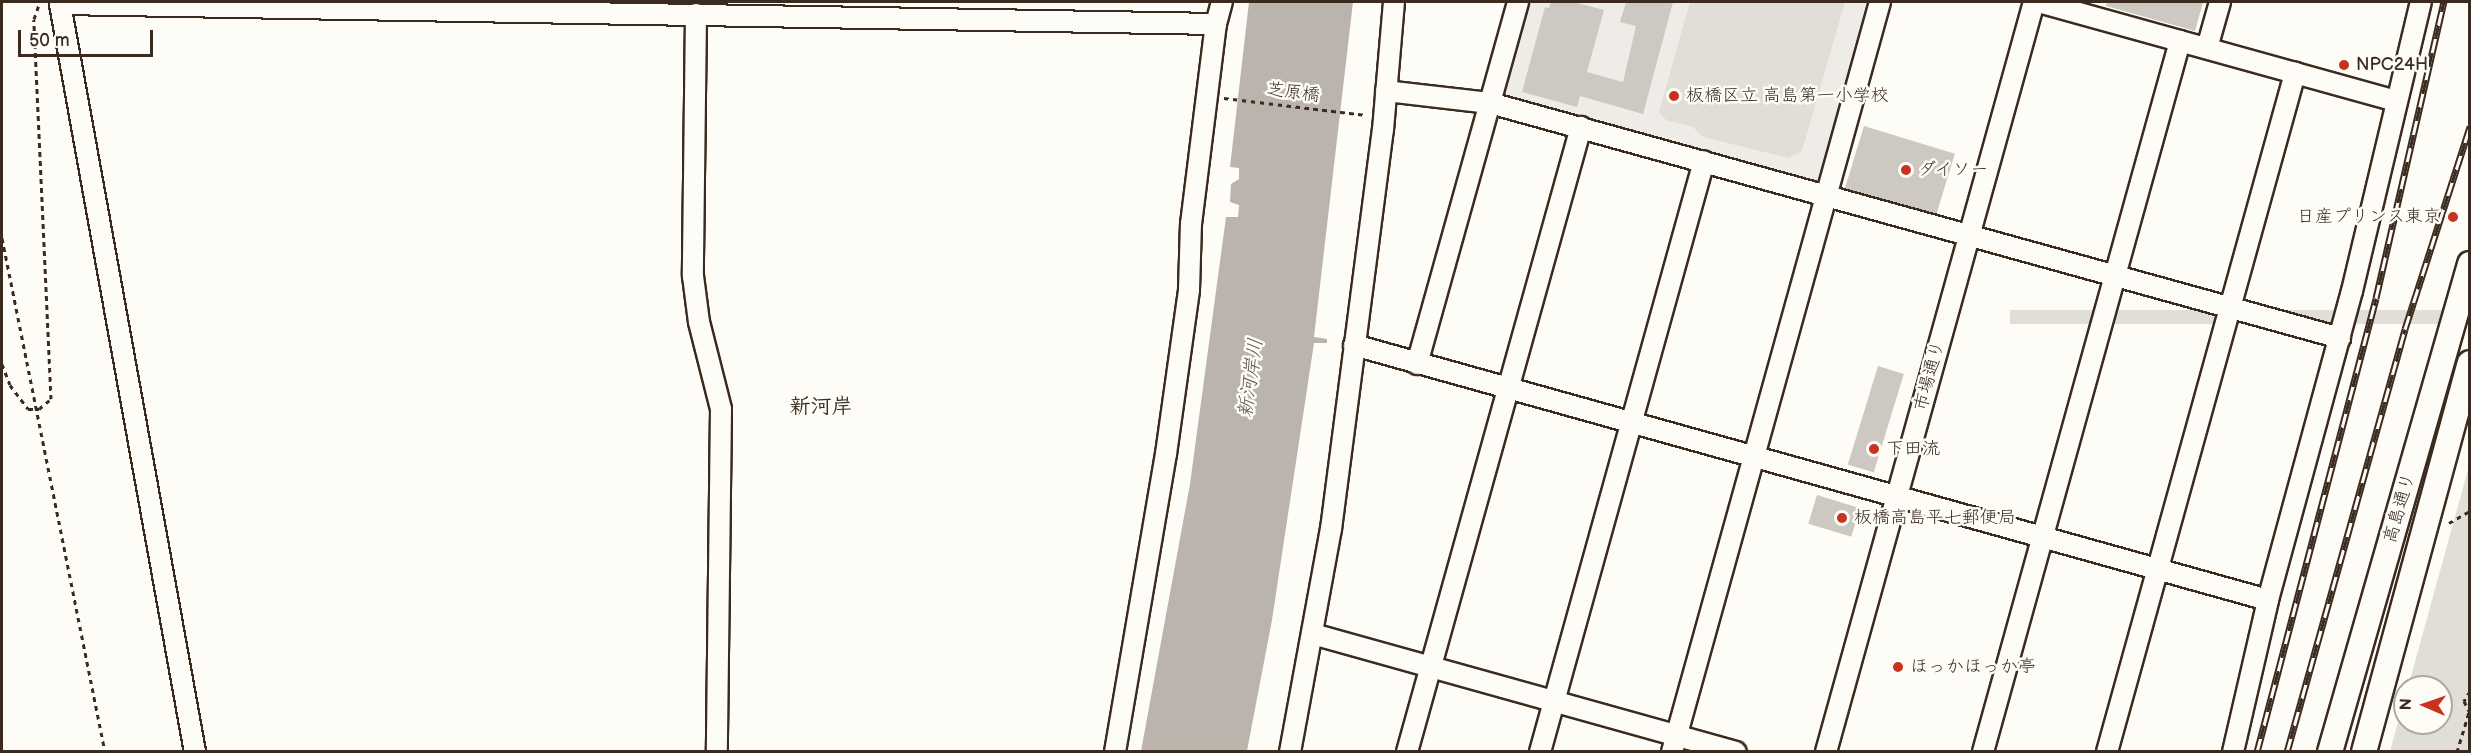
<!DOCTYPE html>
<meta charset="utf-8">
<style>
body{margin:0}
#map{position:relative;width:2471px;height:753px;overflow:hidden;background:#fdfcf7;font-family:"Balsamiq Sans","Klee One",sans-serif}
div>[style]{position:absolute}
.built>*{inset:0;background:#efece7}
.green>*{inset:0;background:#e1ded7;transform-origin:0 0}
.water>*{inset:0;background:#bbb4ad}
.building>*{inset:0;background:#cdc8c2;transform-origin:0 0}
.path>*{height:3px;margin-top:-1.5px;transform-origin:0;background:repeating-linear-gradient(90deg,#3b2a1e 0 4.5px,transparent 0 9px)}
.roads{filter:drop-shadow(2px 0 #3b2a1e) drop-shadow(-2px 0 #3b2a1e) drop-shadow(0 2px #3b2a1e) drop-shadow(0 -2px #3b2a1e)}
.minor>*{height:20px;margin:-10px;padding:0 10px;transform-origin:10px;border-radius:10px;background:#fdfcf7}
.major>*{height:24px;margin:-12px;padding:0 12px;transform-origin:12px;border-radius:12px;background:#fdfcf7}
.rail>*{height:7px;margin-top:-3.5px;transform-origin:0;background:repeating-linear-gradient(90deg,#fdfcf7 0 14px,#3b2a1e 0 28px);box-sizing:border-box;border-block:2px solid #3b2a1e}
.dots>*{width:16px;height:16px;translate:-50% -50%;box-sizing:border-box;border:3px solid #fdfcf7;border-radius:50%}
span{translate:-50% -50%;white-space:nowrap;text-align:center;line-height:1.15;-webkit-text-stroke:5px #fdfcf7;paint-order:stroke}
.poi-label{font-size:18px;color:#3b2a1e}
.left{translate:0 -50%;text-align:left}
.right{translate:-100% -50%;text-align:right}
.street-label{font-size:18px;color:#3b2a1e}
.water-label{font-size:20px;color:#615349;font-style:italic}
.quarter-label{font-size:21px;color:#3b2a1e;font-weight:700}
.frame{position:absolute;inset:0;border:3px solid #3b2a1e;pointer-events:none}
.north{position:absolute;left:2393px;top:675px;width:60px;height:60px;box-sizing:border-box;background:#fdfcf7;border:2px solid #afa8a0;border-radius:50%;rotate:272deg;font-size:16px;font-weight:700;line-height:24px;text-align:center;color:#3b2a1e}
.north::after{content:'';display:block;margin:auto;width:21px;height:27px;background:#c8321e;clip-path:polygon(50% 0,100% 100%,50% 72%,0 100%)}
.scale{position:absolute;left:18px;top:30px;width:135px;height:27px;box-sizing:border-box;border:3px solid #3b2a1e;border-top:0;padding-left:8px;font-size:18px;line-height:21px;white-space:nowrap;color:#3b2a1e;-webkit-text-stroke:4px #fdfcf7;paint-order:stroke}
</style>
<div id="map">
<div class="built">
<i style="clip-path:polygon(1526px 2px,1871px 2px,1821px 181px,1814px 187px,1504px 100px,1500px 91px)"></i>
</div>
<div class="green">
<i style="clip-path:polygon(1690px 2px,1845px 2px,1802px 151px,1788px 158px,1703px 137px,1693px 127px,1666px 120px,1659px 112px)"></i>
<i style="left:2469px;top:310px;width:14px;height:459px;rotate:90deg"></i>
<i style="clip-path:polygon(2469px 466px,2469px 751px,2390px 751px,2405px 697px,2405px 723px,2441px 723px,2441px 687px,2408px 687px)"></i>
</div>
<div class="water">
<i style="clip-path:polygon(1249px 2px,1353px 2px,1314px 337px,1327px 339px,1327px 343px,1314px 343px,1272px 620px,1247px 751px,1141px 751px,1190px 484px,1226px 217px,1238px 217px,1239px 205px,1230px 202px,1231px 184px,1239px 179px,1239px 168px,1230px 167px)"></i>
</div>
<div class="building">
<i style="clip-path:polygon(1551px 2px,1574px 2px,1604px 10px,1587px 72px,1623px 82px,1636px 26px,1620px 22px,1626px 2px,1673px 2px,1643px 114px,1580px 96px,1577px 107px,1522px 92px,1545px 7px,1549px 8px)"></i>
<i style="clip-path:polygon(2107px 2px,2203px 2px,2195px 31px,2106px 6px)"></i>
<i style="left:1864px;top:126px;width:95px;height:66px;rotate:17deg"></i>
<i style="left:1878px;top:366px;width:27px;height:103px;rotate:17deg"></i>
<i style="left:1817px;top:495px;width:45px;height:30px;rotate:17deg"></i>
</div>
<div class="path">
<i style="left:1224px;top:98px;width:143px;rotate:6.8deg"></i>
<i style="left:2px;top:238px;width:524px;rotate:78.67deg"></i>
<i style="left:2px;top:364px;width:22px;rotate:69deg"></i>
<i style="left:10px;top:385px;width:30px;rotate:53deg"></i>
<i style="left:28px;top:409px;width:11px"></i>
<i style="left:39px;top:409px;width:16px;rotate:-40deg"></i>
<i style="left:51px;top:399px;width:380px;rotate:-92.6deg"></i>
<i style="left:34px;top:19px;width:18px;rotate:-71deg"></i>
<i style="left:2449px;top:523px;width:24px;rotate:-30deg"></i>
<i style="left:2470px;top:691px;width:12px;rotate:121deg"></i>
<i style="left:2464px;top:701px;width:13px;rotate:63deg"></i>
<i style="left:2457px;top:752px;width:42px;rotate:-73.3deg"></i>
</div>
<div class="roads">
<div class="minor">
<i style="left:2039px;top:2px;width:371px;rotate:15.5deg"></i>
<i style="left:696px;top:14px;width:262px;rotate:90.7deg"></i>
<i style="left:693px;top:276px;width:46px;rotate:82.6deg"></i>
<i style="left:699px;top:322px;width:90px;rotate:75.8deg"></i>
<i style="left:721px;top:409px;width:343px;rotate:90.7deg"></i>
<i style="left:2207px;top:48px;width:48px;rotate:-74.2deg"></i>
<i style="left:1386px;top:91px;width:105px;rotate:6.6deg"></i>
<i style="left:1490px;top:103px;width:882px;rotate:15.45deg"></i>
<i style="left:1354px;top:345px;width:949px;rotate:15.59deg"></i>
<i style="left:1417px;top:364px;width:376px;rotate:-74.4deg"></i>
<i style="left:1313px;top:634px;width:439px;rotate:15.6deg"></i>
<i style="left:195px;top:752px;width:760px;rotate:-100.23deg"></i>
<i style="left:60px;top:4px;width:1156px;rotate:0.99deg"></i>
<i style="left:1115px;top:752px;width:302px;rotate:-80.3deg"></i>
<i style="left:1166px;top:454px;width:166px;rotate:-82deg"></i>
<i style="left:1189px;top:290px;width:66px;rotate:-88.3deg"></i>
<i style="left:1191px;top:224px;width:202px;rotate:-82.9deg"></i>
<i style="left:1216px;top:24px;width:23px;rotate:-75deg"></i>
<i style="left:1290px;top:752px;width:227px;rotate:-79.6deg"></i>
<i style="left:1331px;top:529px;width:402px;rotate:-82.6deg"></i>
<i style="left:1383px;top:130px;width:128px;rotate:-85.1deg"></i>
<i style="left:1407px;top:752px;width:649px;rotate:-74.44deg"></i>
<i style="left:1540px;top:752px;width:613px;rotate:-74.49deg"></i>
<i style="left:1672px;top:752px;width:778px;rotate:-74.5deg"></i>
<i style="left:1826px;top:752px;width:778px;rotate:-74.5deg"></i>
<i style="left:1983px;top:752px;width:738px;rotate:-74.51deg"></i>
<i style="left:2107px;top:752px;width:705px;rotate:-74.52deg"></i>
<i style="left:2233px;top:752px;width:156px;rotate:-77deg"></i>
<i style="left:2268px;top:600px;width:320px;rotate:-74.8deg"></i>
<i style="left:2352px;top:291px;width:297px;rotate:-76.6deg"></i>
</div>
<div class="major">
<i style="left:2330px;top:752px;width:508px;rotate:-73.99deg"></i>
<i style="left:2364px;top:752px;width:403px;rotate:-74.8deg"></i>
</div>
</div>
<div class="rail">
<i style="left:2257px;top:752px;width:469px;rotate:-75.3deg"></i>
<i style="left:2376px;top:298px;width:304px;rotate:-77.1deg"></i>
<i style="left:2287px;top:752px;width:439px;rotate:-74.4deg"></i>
<i style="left:2405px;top:329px;width:213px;rotate:-72.2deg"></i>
</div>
<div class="dots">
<i style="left:2344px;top:65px;background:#c8321e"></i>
<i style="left:1674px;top:96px;background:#c8321e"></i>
<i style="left:1906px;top:170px;background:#c8321e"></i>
<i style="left:2453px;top:217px;background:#c8321e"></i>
<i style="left:1874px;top:449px;background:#c8321e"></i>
<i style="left:1842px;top:518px;background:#c8321e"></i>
<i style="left:1898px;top:667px;background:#c8321e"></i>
</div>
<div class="poi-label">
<span class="left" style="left:2356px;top:65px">NPC24H</span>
<span class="left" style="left:1686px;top:96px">板橋区立 高島第一小学校</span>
<span class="left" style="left:1918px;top:170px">ダイソー</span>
<span class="right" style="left:2441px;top:217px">日産プリンス東京</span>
<span class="left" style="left:1886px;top:449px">下田流</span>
<span class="left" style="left:1854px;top:518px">板橋高島平七郵便局</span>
<span class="left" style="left:1910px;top:667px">ほっかほっか亭</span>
</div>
<div class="street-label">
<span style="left:1293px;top:93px;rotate:7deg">芝原橋</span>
<span style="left:1930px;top:376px;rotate:-75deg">市場通り</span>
<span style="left:2400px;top:508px;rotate:-74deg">高島通り</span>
</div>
<div class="water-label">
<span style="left:1251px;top:378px;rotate:-82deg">新河岸川</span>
</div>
<div class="quarter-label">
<span style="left:821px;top:407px">新河岸</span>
</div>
<div class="frame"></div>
<div class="north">N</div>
<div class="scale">50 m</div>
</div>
